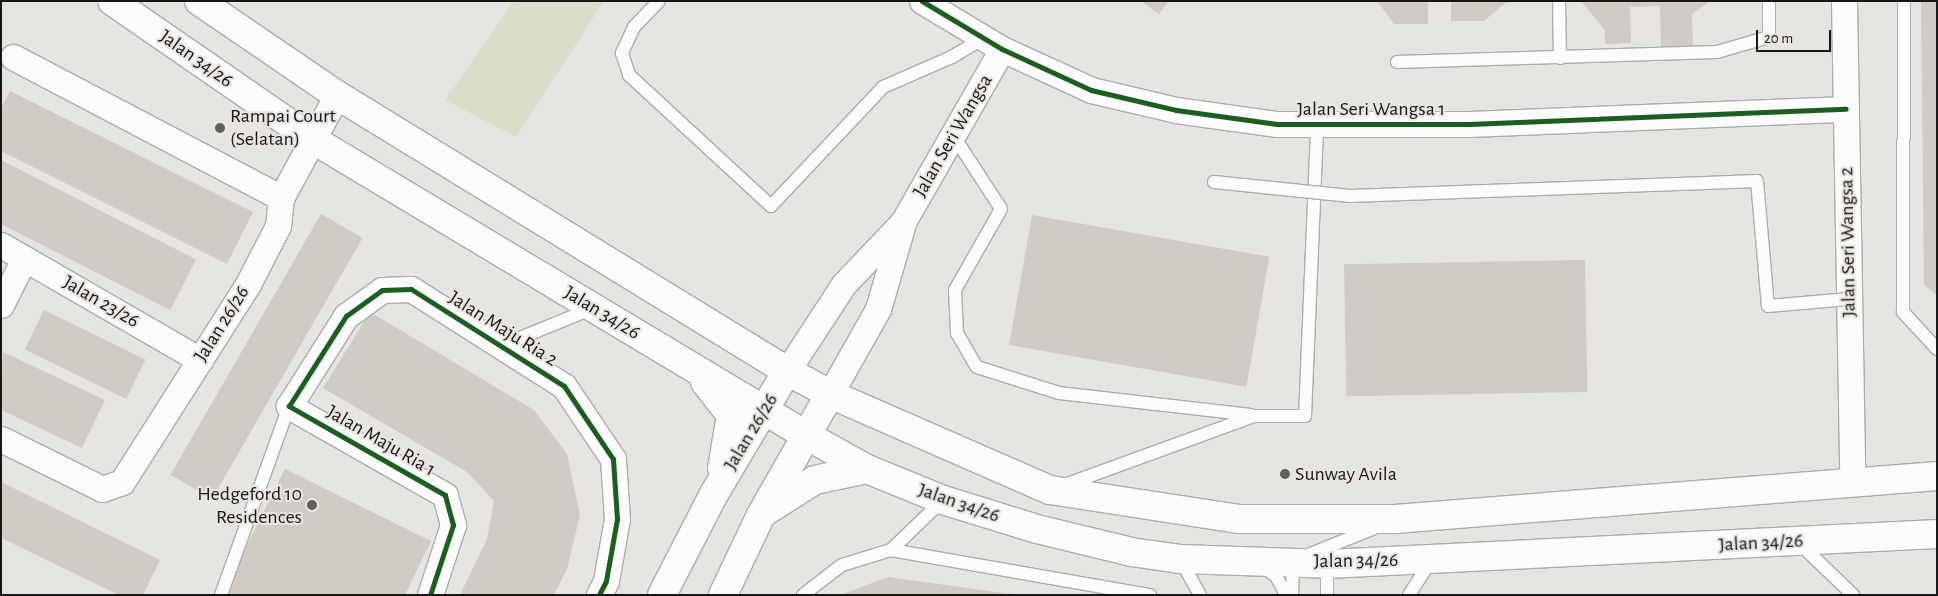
<!DOCTYPE html>
<style>
body{margin:0}
#map{position:relative;width:1938px;height:596px;overflow:hidden;background:#e7e5e2;font-family:"Alegreya Sans",sans-serif}
div>[style]{position:absolute}
.green>*{inset:0;background:#dadecb}
.building>*{inset:0;background:#d0cbc5;transform-origin:0 0}
.roads{filter:drop-shadow(1px 0 #adacaa) drop-shadow(-1px 0 #adacaa) drop-shadow(0 1px #adacaa) drop-shadow(0 -1px #adacaa)}
.lane>*{height:12px;margin:-6px;padding:0 6px;transform-origin:6px;border-radius:6px;background:#fbfbfb}
.street>*{height:25px;margin:-12.5px;padding:0 12.5px;transform-origin:12.5px;border-radius:12.5px;background:#fbfbfb}
.secondary>*{height:28px;margin:-14px;padding:0 14px;transform-origin:14px;border-radius:14px;background:#fbfbfb}
.bridges{filter:drop-shadow(1px 0 #adacaa) drop-shadow(-1px 0 #adacaa) drop-shadow(0 1px #adacaa) drop-shadow(0 -1px #adacaa)}
.lane-bridge>*{height:12px;margin:-6px;padding:0 6px;transform-origin:6px;border-radius:6px;background:#fbfbfb}
.cycleway>*{height:5px;margin:-2.5px;padding:0 2.5px;transform-origin:2.5px;border-radius:2.5px;background:#1b5e20}
.dots>*{width:14px;height:14px;translate:-50% -50%;box-sizing:border-box;border:2px solid #e9e5e0;border-radius:50%}
span{translate:-50% -50%;white-space:nowrap;text-align:center;line-height:1.15;-webkit-text-stroke:4px #e9e5e0;paint-order:stroke}
.street-label{font-size:20px;color:#181715}
.poi-label{font-size:20px;color:#181715}
.left{translate:0 -50%;text-align:left}
.right{translate:-100% -50%;text-align:right}
.frame{position:absolute;inset:0;border:2px solid #181715;pointer-events:none}
.scale{position:absolute;left:1756px;top:30px;width:75px;height:22px;box-sizing:border-box;border:2px solid #181715;border-top:0;padding-left:6px;font-size:15px;line-height:18px;white-space:nowrap;color:#181715;-webkit-text-stroke:4px #e9e5e0;paint-order:stroke}
</style>
<div id="map">
<div class="green">
<i style="clip-path:polygon(514px 1px,604px 1px,516px 137px,445px 100px)"></i>
</div>
<div class="building">
<i style="clip-path:polygon(1141px 1px,1169px 1px,1159px 14px)"></i>
<i style="clip-path:polygon(1377px 1px,1428px 1px,1428px 24px,1394px 24px)"></i>
<i style="clip-path:polygon(1451px 1px,1521px 1px,1505px 3px,1484px 21px,1451px 21px)"></i>
<i style="clip-path:polygon(1581px 1px,1711px 1px,1692px 14px,1693px 49px,1661px 50px,1660px 6px,1630px 7px,1631px 43px,1605px 44px,1605px 30px)"></i>
<i style="clip-path:polygon(1921px 1px,1937px 1px,1937px 295px,1924px 285px)"></i>
<i style="clip-path:polygon(10px 91px,253px 212px,227px 264px,1px 151px,1px 108px)"></i>
<i style="left:1px;top:160px;width:219px;height:57px;rotate:27deg"></i>
<i style="left:321px;top:214px;width:48px;height:301px;rotate:30deg"></i>
<i style="left:1032px;top:215px;width:241px;height:132px;rotate:10deg"></i>
<i style="left:1585px;top:260px;width:132px;height:241px;rotate:89deg"></i>
<i style="left:44px;top:310px;width:113px;height:44px;rotate:26deg"></i>
<i style="clip-path:polygon(370px 312px,534px 410px,567px 454px,580px 515px,567px 569px,554px 595px,460px 595px,487px 539px,494px 501px,467px 472px,323px 388px)"></i>
<i style="clip-path:polygon(3px 352px,105px 400px,82px 448px,1px 410px)"></i>
<i style="clip-path:polygon(285px 469px,431px 541px,405px 595px,222px 595px)"></i>
<i style="clip-path:polygon(1px 482px,160px 560px,143px 595px,119px 595px,1px 538px)"></i>
<i style="clip-path:polygon(888px 577px,1011px 594px,1011px 595px,840px 595px)"></i>
</div>
<div class="roads">
<div class="lane">
<i style="left:659px;top:1px;width:36px;rotate:134deg"></i>
<i style="left:634px;top:27px;width:29px;rotate:115deg"></i>
<i style="left:622px;top:53px;width:23px;rotate:72deg"></i>
<i style="left:629px;top:75px;width:193px;rotate:42.7deg"></i>
<i style="left:771px;top:206px;width:163px;rotate:-46.7deg"></i>
<i style="left:883px;top:87px;width:75px;rotate:-23.5deg"></i>
<i style="left:952px;top:57px;width:37px;rotate:-31deg"></i>
<i style="left:1559px;top:1px;width:57px;rotate:89deg"></i>
<i style="left:1904px;top:1px;width:311px;rotate:90.2deg"></i>
<i style="left:1903px;top:312px;width:50px;rotate:47.4deg"></i>
<i style="left:1397px;top:62px;width:320px;rotate:-1.8deg"></i>
<i style="left:1717px;top:52px;width:54px;rotate:-16.1deg"></i>
<i style="left:1769px;top:37px;width:36px;rotate:-90deg"></i>
<i style="left:953px;top:135px;width:88px;rotate:57deg"></i>
<i style="left:1001px;top:209px;width:93px;rotate:119.6deg"></i>
<i style="left:955px;top:290px;width:43px;rotate:87.3deg"></i>
<i style="left:957px;top:333px;width:39px;rotate:60deg"></i>
<i style="left:977px;top:367px;width:86px;rotate:17.6deg"></i>
<i style="left:1059px;top:393px;width:193px;rotate:6.5deg"></i>
<i style="left:503px;top:345px;width:97px;rotate:-22.3deg"></i>
<i style="left:1062px;top:486px;width:204px;rotate:-20deg"></i>
<i style="left:1254px;top:416px;width:51px"></i>
<i style="left:1305px;top:416px;width:292px;rotate:-87.6deg"></i>
<i style="left:1799px;top:543px;width:75px;rotate:43.9deg"></i>
<i style="left:891px;top:550px;width:72px;rotate:-43.9deg"></i>
<i style="left:1180px;top:559px;width:41px;rotate:60.9deg"></i>
<i style="left:1263px;top:567px;width:16px;rotate:35deg"></i>
<i style="left:1276px;top:576px;width:21px;rotate:62deg"></i>
<i style="left:221px;top:595px;width:201px;rotate:-70.2deg"></i>
<i style="left:803px;top:595px;width:49px;rotate:-37.6deg"></i>
<i style="left:842px;top:565px;width:51px;rotate:-17deg"></i>
<i style="left:891px;top:550px;width:263px;rotate:9.9deg"></i>
<i style="left:1292px;top:595px;width:34px;rotate:-88deg"></i>
<i style="left:1293px;top:561px;width:96px;rotate:-22deg"></i>
<i style="left:1327px;top:595px;width:31px;rotate:-90deg"></i>
<i style="left:1409px;top:595px;width:43px;rotate:-57.4deg"></i>
</div>
<div class="street">
<i style="left:922px;top:1px;width:93px;rotate:31deg"></i>
<i style="left:1002px;top:49px;width:98px;rotate:24.7deg"></i>
<i style="left:1091px;top:90px;width:87px;rotate:13.2deg"></i>
<i style="left:1176px;top:110px;width:102px;rotate:7.9deg"></i>
<i style="left:1277px;top:124px;width:192px"></i>
<i style="left:1469px;top:124px;width:377px;rotate:-2.3deg"></i>
<i style="left:1844px;top:1px;width:482px;rotate:89deg"></i>
<i style="left:13px;top:57px;width:303px;rotate:27.7deg"></i>
<i style="left:1px;top:245px;width:230px;rotate:30deg"></i>
<i style="left:1px;top:305px;width:51px;rotate:-63.4deg"></i>
<i style="left:787px;top:371px;width:104px;rotate:-56.8deg"></i>
<i style="left:844px;top:284px;width:86px;rotate:-46.4deg"></i>
<i style="left:903px;top:222px;width:199px;rotate:-60.2deg"></i>
<i style="left:830px;top:394px;width:98px;rotate:-60.5deg"></i>
<i style="left:878px;top:309px;width:85px;rotate:-73.7deg"></i>
<i style="left:1px;top:439px;width:113px;rotate:26.3deg"></i>
<i style="left:102px;top:489px;width:21px;rotate:-19deg"></i>
<i style="left:122px;top:482px;width:235px;rotate:-57.5deg"></i>
<i style="left:248px;top:284px;width:65px;rotate:-62.7deg"></i>
<i style="left:278px;top:226px;width:28px;rotate:-84deg"></i>
<i style="left:281px;top:198px;width:117px;rotate:-61.5deg"></i>
<i style="left:430px;top:595px;width:74px;rotate:-71.8deg"></i>
<i style="left:453px;top:525px;width:31px;rotate:-105deg"></i>
<i style="left:445px;top:495px;width:180px;rotate:-150.3deg"></i>
<i style="left:289px;top:406px;width:107px;rotate:-57.7deg"></i>
<i style="left:346px;top:316px;width:44px;rotate:-35.8deg"></i>
<i style="left:382px;top:290px;width:29px;rotate:-2deg"></i>
<i style="left:411px;top:289px;width:181px;rotate:32.4deg"></i>
<i style="left:564px;top:386px;width:88px;rotate:56.1deg"></i>
<i style="left:613px;top:459px;width:60px;rotate:86.2deg"></i>
<i style="left:617px;top:519px;width:63px;rotate:100.1deg"></i>
<i style="left:606px;top:581px;width:16px;rotate:117deg"></i>
</div>
<div class="secondary">
<i style="left:112px;top:1px;width:243px;rotate:34.6deg"></i>
<i style="left:312px;top:139px;width:574px;rotate:30.95deg"></i>
<i style="left:804px;top:434px;width:72px;rotate:29.1deg"></i>
<i style="left:867px;top:469px;width:82px;rotate:22.2deg"></i>
<i style="left:943px;top:500px;width:98px;rotate:17.1deg"></i>
<i style="left:1037px;top:529px;width:97px;rotate:13.7deg"></i>
<i style="left:1131px;top:552px;width:49px;rotate:8.1deg"></i>
<i style="left:1180px;top:559px;width:147px;rotate:1.9deg"></i>
<i style="left:1327px;top:564px;width:611px;rotate:-2.82deg"></i>
<i style="left:199px;top:1px;width:167px;rotate:34.3deg"></i>
<i style="left:337px;top:95px;width:528px;rotate:31.52deg"></i>
<i style="left:787px;top:371px;width:49px;rotate:28.1deg"></i>
<i style="left:830px;top:394px;width:240px;rotate:23.6deg"></i>
<i style="left:1050px;top:490px;width:192px;rotate:8.7deg"></i>
<i style="left:1240px;top:519px;width:155px"></i>
<i style="left:1395px;top:519px;width:544px;rotate:-4.54deg"></i>
<i style="left:705px;top:382px;width:42px;rotate:51.8deg"></i>
<i style="left:731px;top:415px;width:54px;rotate:99.6deg"></i>
<i style="left:766px;top:511px;width:58px;rotate:-32.3deg"></i>
<i style="left:815px;top:480px;width:53px;rotate:-11.9deg"></i>
<i style="left:662px;top:595px;width:114px;rotate:-62.8deg"></i>
<i style="left:714px;top:494px;width:143px;rotate:-59.3deg"></i>
<i style="left:723px;top:595px;width:89px;rotate:-64.6deg"></i>
<i style="left:761px;top:515px;width:139px;rotate:-60.3deg"></i>
</div>
</div>
<div class="bridges">
<div class="lane-bridge">
<i style="left:1214px;top:182px;width:137px;rotate:5.9deg"></i>
<i style="left:1350px;top:196px;width:407px;rotate:-2.1deg"></i>
<i style="left:1757px;top:181px;width:125px;rotate:85deg"></i>
<i style="left:1768px;top:306px;width:81px;rotate:-4.9deg"></i>
</div>
</div>
<div class="cycleway">
<i style="left:922px;top:1px;width:93px;rotate:31deg"></i>
<i style="left:1002px;top:49px;width:98px;rotate:24.7deg"></i>
<i style="left:1091px;top:90px;width:87px;rotate:13.2deg"></i>
<i style="left:1176px;top:110px;width:102px;rotate:7.9deg"></i>
<i style="left:1277px;top:124px;width:192px"></i>
<i style="left:1469px;top:124px;width:377px;rotate:-2.3deg"></i>
<i style="left:430px;top:595px;width:74px;rotate:-71.8deg"></i>
<i style="left:453px;top:525px;width:31px;rotate:-105deg"></i>
<i style="left:445px;top:495px;width:180px;rotate:-150.3deg"></i>
<i style="left:289px;top:406px;width:107px;rotate:-57.7deg"></i>
<i style="left:346px;top:316px;width:44px;rotate:-35.8deg"></i>
<i style="left:382px;top:290px;width:29px;rotate:-2deg"></i>
<i style="left:411px;top:289px;width:181px;rotate:32.4deg"></i>
<i style="left:564px;top:386px;width:88px;rotate:56.1deg"></i>
<i style="left:613px;top:459px;width:60px;rotate:86.2deg"></i>
<i style="left:617px;top:519px;width:63px;rotate:100.1deg"></i>
<i style="left:606px;top:581px;width:16px;rotate:117deg"></i>
</div>
<div class="dots">
<i style="left:220px;top:128px;background:#605f5d"></i>
<i style="left:1285px;top:474px;background:#605f5d"></i>
<i style="left:312px;top:505px;background:#605f5d"></i>
</div>
<div class="street-label">
<span style="left:196px;top:59px;rotate:35deg">Jalan 34/26</span>
<span style="left:1371px;top:109px">Jalan Seri Wangsa 1</span>
<span style="left:953px;top:136px;rotate:-60deg">Jalan Seri Wangsa</span>
<span style="left:1848px;top:242px;rotate:-91deg">Jalan Seri Wangsa 2</span>
<span style="left:101px;top:302px;rotate:30deg">Jalan 23/26</span>
<span style="left:602px;top:313px;rotate:31deg">Jalan 34/26</span>
<span style="left:222px;top:324px;rotate:-58deg">Jalan 26/26</span>
<span style="left:503px;top:329px;rotate:32deg">Jalan Maju Ria 2</span>
<span style="left:751px;top:432px;rotate:-59deg">Jalan 26/26</span>
<span style="left:381px;top:441px;rotate:30deg">Jalan Maju Ria 1</span>
<span style="left:959px;top:503px;rotate:19deg">Jalan 34/26</span>
<span style="left:1761px;top:543px;rotate:-3deg">Jalan 34/26</span>
<span style="left:1356px;top:561px;rotate:-1deg">Jalan 34/26</span>
</div>
<div class="poi-label">
<span class="left" style="left:230px;top:128px">Rampai Court<br>(Selatan)</span>
<span class="left" style="left:1295px;top:474px">Sunway Avila</span>
<span class="right" style="left:302px;top:506px">Hedgeford 10<br>Residences</span>
</div>
<div class="frame"></div>
<div class="scale">20 m</div>
</div>
